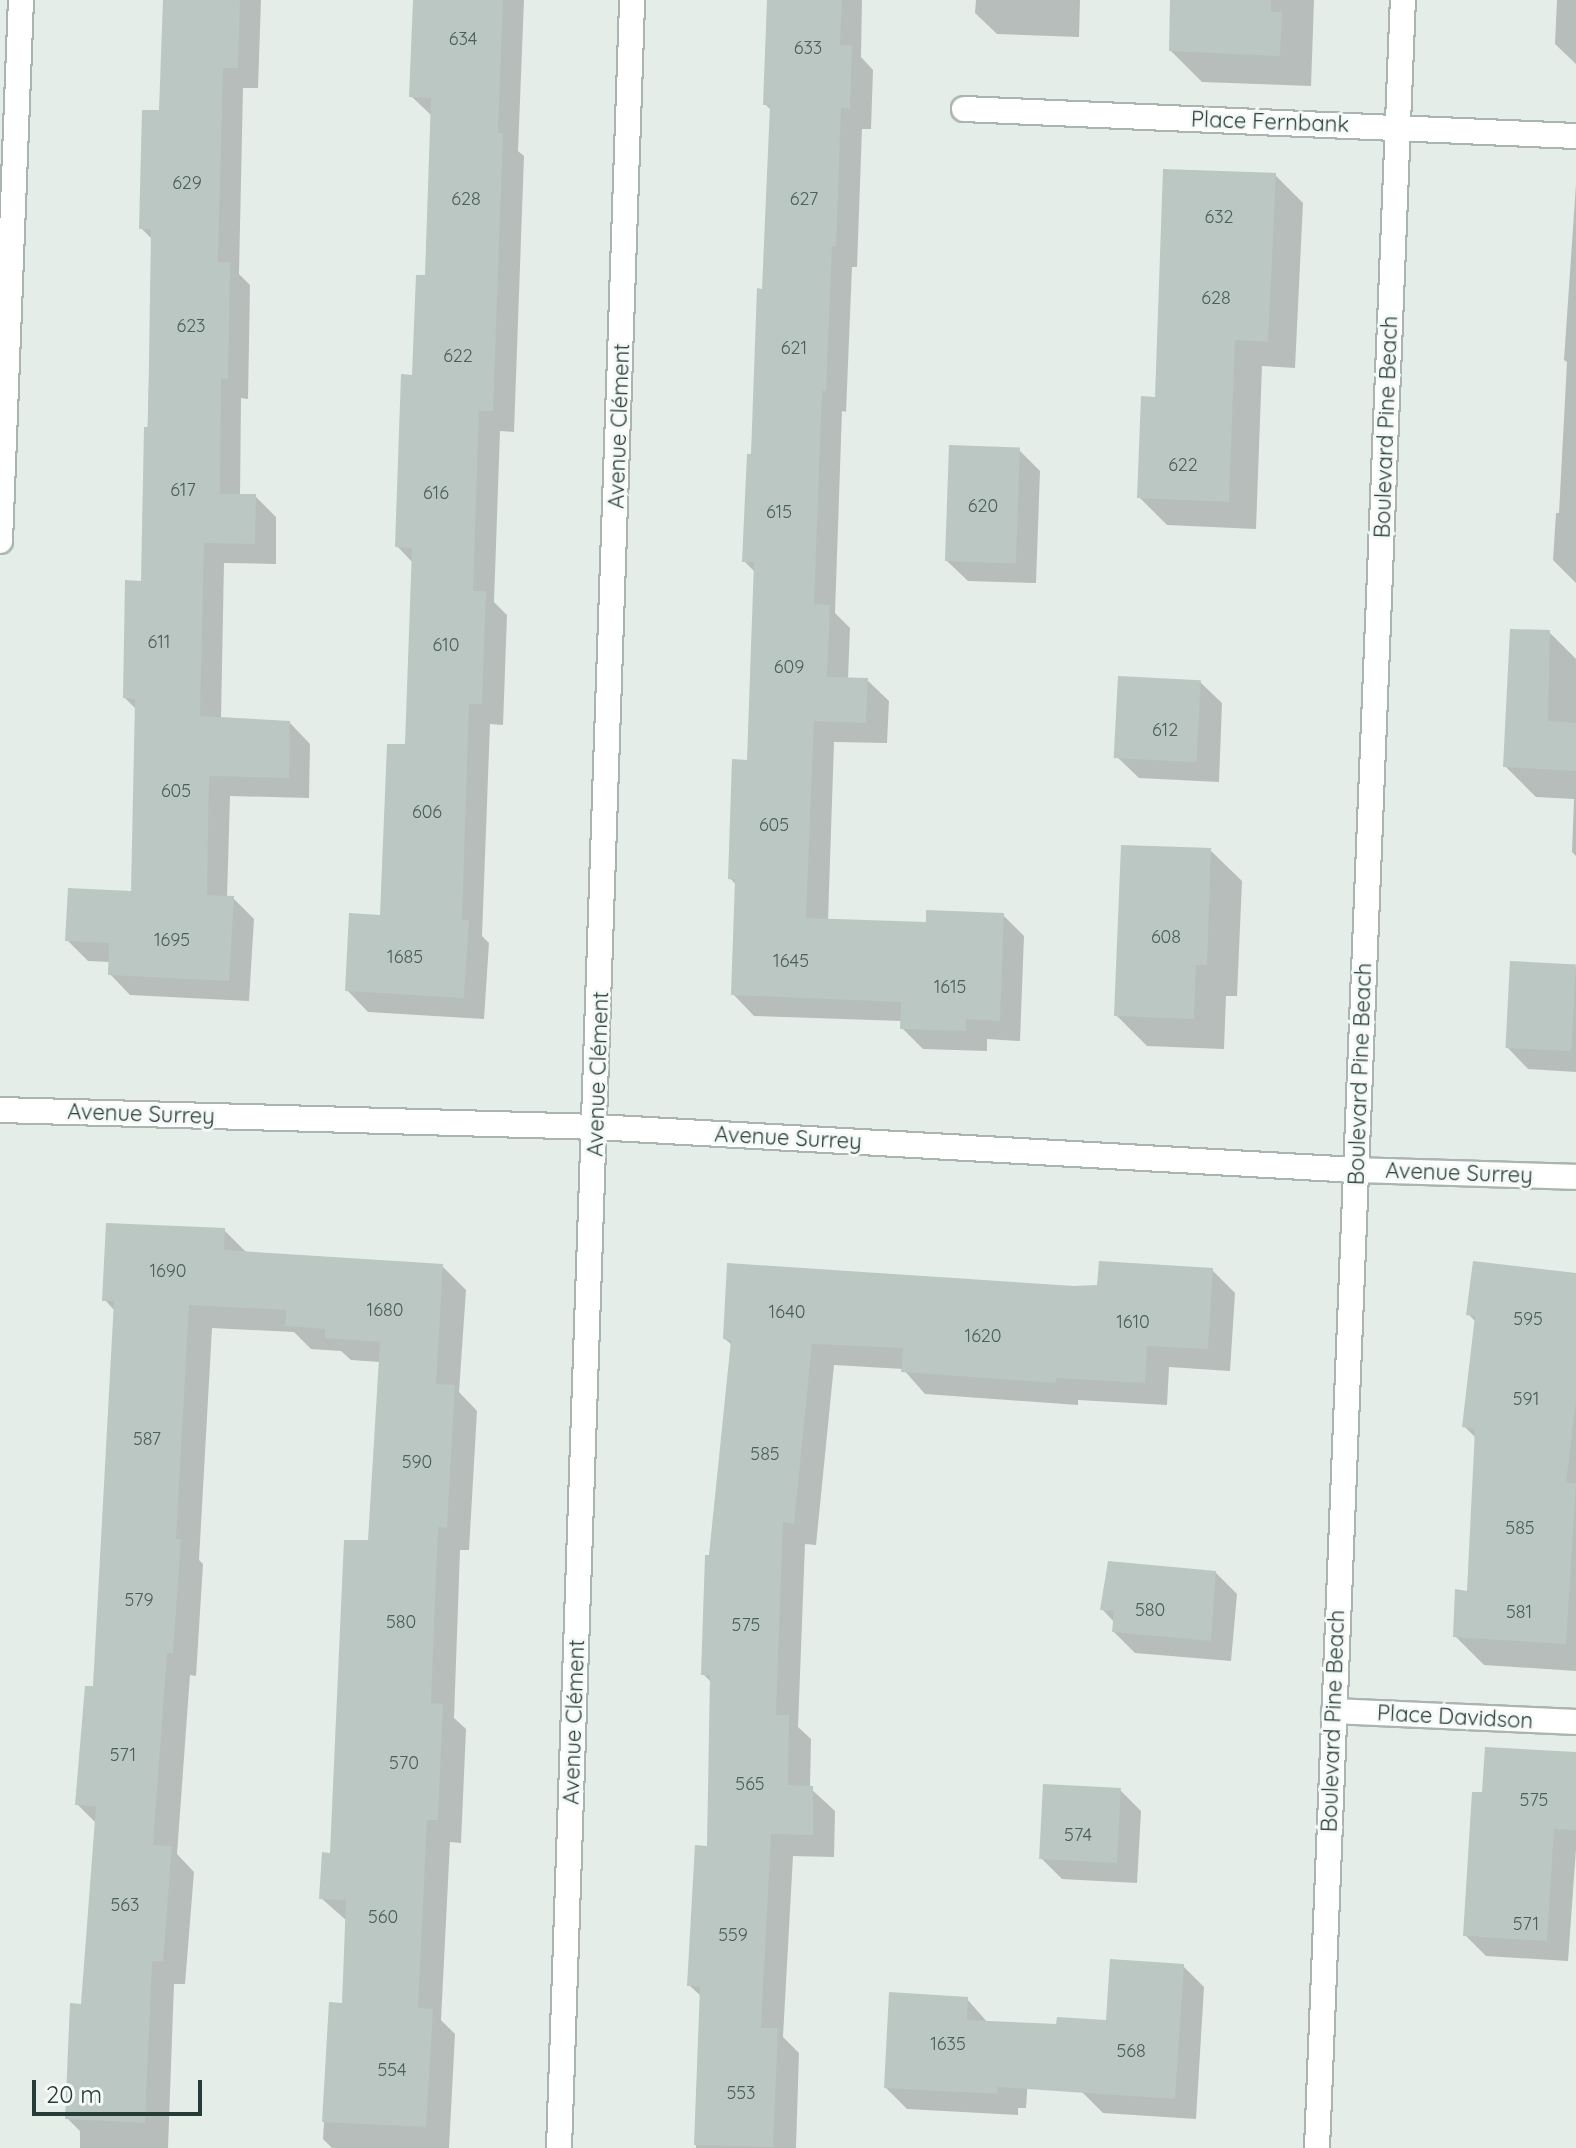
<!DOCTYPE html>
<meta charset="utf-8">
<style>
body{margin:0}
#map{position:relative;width:1576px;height:2148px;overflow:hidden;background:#e5ede9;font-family:Quicksand,sans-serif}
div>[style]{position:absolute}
.shadow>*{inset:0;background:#0003}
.building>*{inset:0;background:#bac7c2;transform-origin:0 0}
.roads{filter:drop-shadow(2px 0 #a8b5b0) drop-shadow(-2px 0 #a8b5b0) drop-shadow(0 2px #a8b5b0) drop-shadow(0 -2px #a8b5b0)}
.street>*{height:24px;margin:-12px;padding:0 12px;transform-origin:12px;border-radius:12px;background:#fff}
span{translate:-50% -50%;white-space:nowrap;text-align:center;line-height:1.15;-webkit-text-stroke:6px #f5f9f7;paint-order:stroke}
.number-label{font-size:18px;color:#4a605a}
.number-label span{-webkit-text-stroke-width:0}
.street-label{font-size:22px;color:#253d37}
.scale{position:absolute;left:32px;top:2080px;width:170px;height:36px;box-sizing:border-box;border:4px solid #253d37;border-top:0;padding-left:10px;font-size:24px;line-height:28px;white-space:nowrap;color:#253d37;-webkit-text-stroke:6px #f5f9f7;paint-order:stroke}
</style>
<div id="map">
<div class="shadow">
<i style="clip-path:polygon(165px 0,261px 0,258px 88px,243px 88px,239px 274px,250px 285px,248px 399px,241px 398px,240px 496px,255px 496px,276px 517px,276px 564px,224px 563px,221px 719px,290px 723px,310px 744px,309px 798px,230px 796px,227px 898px,233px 898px,254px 919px,249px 1001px,130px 995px,110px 974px,110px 962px,88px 961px,67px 940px,133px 894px,137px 710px,125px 698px,143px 583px,153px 240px,141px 228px,161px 112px)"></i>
<i style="clip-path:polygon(415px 0,524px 0,518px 151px,524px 156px,514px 432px,500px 431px,494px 602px,507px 615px,503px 725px,490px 724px,482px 936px,489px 943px,484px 1019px,368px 1012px,347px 990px,382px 917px,407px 747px,413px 563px,397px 546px,427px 277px,433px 117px,411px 96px)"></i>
<i style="clip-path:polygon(769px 0,862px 0,861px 57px,873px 70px,871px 129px,862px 129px,857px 267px,852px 267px,846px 412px,842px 411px,835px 613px,850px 628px,848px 679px,867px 680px,889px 701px,887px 743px,834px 742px,828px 921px,928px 925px,1003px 915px,1024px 936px,1020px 1041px,987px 1039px,987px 1051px,923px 1049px,902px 1028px,902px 1021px,754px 1016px,733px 994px,737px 886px,730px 878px,749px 762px,756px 573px,744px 561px,764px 291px,772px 111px,765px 104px)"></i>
<i style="clip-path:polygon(976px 0,1080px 0,1079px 37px,997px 34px,975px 13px)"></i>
<i style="clip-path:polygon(1173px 0,1314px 0,1311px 86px,1202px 82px,1171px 51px)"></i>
<i style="clip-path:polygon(1557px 0,1576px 0,1576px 64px,1555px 44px)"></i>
<i style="clip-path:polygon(1275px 175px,1303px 203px,1295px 368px,1262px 366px,1256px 529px,1167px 525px,1139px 497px,1157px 399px)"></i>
<i style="clip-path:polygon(1576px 184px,1576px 583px,1553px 560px,1556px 513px,1559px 513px,1567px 362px,1564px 360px)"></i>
<i style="clip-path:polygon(1019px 450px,1040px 471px,1036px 583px,968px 581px,946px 560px)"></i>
<i style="clip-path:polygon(1549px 632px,1576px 659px,1576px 856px,1572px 852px,1574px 799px,1536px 797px,1505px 766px)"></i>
<i style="clip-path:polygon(1200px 682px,1222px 703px,1219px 782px,1139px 778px,1117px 757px)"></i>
<i style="clip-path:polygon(1210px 850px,1242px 881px,1237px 996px,1226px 996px,1224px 1049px,1147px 1046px,1116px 1015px)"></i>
<i style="clip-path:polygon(1576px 967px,1576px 1072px,1528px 1069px,1507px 1047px)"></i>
<i style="clip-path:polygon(224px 1230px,248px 1254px,442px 1266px,466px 1290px,459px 1392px,477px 1411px,469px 1550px,460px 1550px,454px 1718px,466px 1729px,461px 1843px,450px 1842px,441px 2020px,455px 2034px,449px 2148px,332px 2148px,323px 2139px,331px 2004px,344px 2005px,347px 1921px,321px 1898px,332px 1855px,370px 1542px,380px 1362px,351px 1360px,341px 1351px,311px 1349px,294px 1332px,212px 1328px,199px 1560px,203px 1564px,196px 1676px,190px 1675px,177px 1854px,194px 1872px,185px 1984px,174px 1984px,168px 2148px,80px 2148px,80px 2131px,67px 2118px,83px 2006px,97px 1824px,77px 1804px,95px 1688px,115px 1311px,105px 1300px)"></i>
<i style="clip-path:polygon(1212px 1270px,1235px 1293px,1230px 1371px,1169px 1367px,1167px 1405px,1078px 1400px,1078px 1405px,925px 1394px,903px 1369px,834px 1365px,816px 1545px,805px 1544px,798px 1727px,811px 1739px,810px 1788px,835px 1811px,834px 1857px,793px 1856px,783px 2037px,799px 2053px,796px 2148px,696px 2148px,702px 1997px,689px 1985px,709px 1848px,712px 1683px,703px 1674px,711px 1557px,732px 1345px,725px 1339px)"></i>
<i style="clip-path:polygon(1576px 1275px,1576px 1671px,1484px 1665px,1455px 1636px,1468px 1593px,1477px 1439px,1464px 1426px,1476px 1322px,1468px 1314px)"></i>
<i style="clip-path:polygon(1216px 1573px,1237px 1594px,1231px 1661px,1135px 1653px,1114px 1632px,1115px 1623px,1102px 1609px)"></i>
<i style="clip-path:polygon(1576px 1754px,1576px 1849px,1568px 1961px,1486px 1956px,1465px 1935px,1484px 1795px)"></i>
<i style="clip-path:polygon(1120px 1790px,1141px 1811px,1137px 1883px,1062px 1879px,1041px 1858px)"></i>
<i style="clip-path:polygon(1183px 1966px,1204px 1987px,1196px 2119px,1103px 2113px,1082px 2092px,1108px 2022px)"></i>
<i style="clip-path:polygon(967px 1999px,988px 2023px,1030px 2045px,1026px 2108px,1018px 2108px,1018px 2115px,907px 2109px,886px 2088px)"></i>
</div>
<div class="building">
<i style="clip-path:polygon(163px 0,240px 0,238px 68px,223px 68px,218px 262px,230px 262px,228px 379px,221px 378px,220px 494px,256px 494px,255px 544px,204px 543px,200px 716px,290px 721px,289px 778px,209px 776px,207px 895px,234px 896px,229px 981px,108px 975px,109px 943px,65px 941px,68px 888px,131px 891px,135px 699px,123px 698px,125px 580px,141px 581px,144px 427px,148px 427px,151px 229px,139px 229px,142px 110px,159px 110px)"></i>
<i style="clip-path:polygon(413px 0,503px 0,498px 133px,503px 133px,493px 411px,479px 411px,473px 591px,486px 591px,482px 704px,469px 704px,462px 920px,469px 920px,464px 998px,345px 991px,349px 913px,380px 915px,387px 744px,405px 744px,412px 548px,395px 547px,401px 374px,412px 375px,416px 275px,425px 275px,431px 98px,409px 97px)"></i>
<i style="clip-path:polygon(767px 0,842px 0,840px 45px,852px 46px,850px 109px,841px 108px,836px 247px,832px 246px,826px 391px,822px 391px,814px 604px,830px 605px,827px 677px,868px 678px,866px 723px,814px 721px,806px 918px,926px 922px,926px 910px,1004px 913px,1000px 1021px,966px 1019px,966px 1031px,900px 1029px,901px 1002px,731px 995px,735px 880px,728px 879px,732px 759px,747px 760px,754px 562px,742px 562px,747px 454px,751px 454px,757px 288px,762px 289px,770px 105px,763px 105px)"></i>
<i style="clip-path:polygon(1170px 0,1271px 0,1271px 12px,1282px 12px,1280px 56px,1169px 51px)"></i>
<i style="clip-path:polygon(1163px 169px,1276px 173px,1268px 342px,1235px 340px,1229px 502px,1137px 498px,1141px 396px,1155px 397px)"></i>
<i style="left:949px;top:445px;width:71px;height:116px;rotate:2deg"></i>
<i style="clip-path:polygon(1510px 629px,1550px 630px,1548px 721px,1576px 723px,1576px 771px,1503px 767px)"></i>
<i style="left:1118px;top:676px;width:83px;height:82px;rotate:3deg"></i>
<i style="clip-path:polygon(1121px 845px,1211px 848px,1207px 965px,1196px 965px,1194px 1019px,1114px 1016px)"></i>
<i style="left:1510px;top:961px;width:66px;height:87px;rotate:3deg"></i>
<i style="clip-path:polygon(106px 1223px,225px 1228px,224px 1250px,443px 1264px,436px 1384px,455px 1385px,447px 1528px,438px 1527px,431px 1703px,443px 1704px,438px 1820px,427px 1820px,418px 2008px,433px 2009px,426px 2127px,322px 2122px,329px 2002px,342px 2003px,346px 1900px,319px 1899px,322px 1852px,330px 1853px,344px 1540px,368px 1540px,380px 1342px,325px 1338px,325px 1329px,285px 1326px,286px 1310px,189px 1305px,176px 1539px,181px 1539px,173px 1653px,167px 1653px,153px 1845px,172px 1846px,163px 1962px,152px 1961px,145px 2123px,65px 2119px,70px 2003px,81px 2004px,96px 1806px,75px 1805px,85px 1686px,93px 1686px,114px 1301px,102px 1301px)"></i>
<i style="clip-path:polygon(1099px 1261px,1213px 1268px,1208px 1349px,1147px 1346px,1145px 1383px,1056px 1378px,1056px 1383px,901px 1372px,903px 1348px,812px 1344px,794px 1524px,783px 1522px,776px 1715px,789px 1715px,788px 1785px,813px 1786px,813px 1835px,771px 1834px,761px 2028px,778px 2028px,773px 2147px,694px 2145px,700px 1986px,687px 1986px,695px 1845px,707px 1846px,710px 1675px,701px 1675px,705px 1555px,709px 1555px,731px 1340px,723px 1339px,727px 1263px,1074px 1286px,1097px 1285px)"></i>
<i style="clip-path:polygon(1473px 1261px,1576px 1273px,1576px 1400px,1566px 1483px,1576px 1483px,1566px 1644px,1453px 1637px,1455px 1589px,1467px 1591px,1475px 1429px,1462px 1427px,1475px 1316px,1466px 1315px)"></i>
<i style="clip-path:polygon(1108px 1561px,1216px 1571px,1211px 1641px,1112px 1632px,1114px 1611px,1100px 1610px)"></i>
<i style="clip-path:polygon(1485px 1747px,1576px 1752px,1576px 1830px,1554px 1829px,1547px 1941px,1463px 1936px,1472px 1792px,1482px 1792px)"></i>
<i style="left:1043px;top:1784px;width:78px;height:75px;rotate:3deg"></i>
<i style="clip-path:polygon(1110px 1959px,1184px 1964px,1175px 2099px,998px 2087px,997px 2094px,884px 2088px,889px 1992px,968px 1997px,967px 2020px,1056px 2024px,1057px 2017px,1106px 2020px)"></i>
</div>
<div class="roads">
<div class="street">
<i style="left:964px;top:109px;width:613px;rotate:2.53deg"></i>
<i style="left:0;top:541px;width:541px;rotate:-87.78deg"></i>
<i style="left:0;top:1110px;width:596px;rotate:1.63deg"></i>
<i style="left:596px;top:1127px;width:761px;rotate:3.24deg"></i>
<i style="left:1356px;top:1170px;width:220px;rotate:1.8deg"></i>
<i style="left:1334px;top:1711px;width:242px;rotate:2.6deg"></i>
<i style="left:559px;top:2148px;width:2149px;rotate:-88.05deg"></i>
<i style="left:1317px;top:2148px;width:2150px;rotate:-87.71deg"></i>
</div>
</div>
<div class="number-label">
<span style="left:463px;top:39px">634</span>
<span style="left:808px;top:48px">633</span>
<span style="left:187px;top:183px">629</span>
<span style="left:466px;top:199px">628</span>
<span style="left:804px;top:199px">627</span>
<span style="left:1219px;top:217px">632</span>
<span style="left:1216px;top:298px">628</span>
<span style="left:191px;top:326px">623</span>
<span style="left:794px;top:348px">621</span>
<span style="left:458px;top:356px">622</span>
<span style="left:1183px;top:465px">622</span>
<span style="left:183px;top:490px">617</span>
<span style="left:436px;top:493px">616</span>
<span style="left:983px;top:506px">620</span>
<span style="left:779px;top:512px">615</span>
<span style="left:159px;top:642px">611</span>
<span style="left:446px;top:645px">610</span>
<span style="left:789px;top:667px">609</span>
<span style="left:1165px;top:730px">612</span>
<span style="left:176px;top:791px">605</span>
<span style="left:427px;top:812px">606</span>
<span style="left:774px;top:825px">605</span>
<span style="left:1166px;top:937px">608</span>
<span style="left:172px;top:940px">1695</span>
<span style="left:405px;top:957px">1685</span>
<span style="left:791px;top:961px">1645</span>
<span style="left:950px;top:987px">1615</span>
<span style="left:168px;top:1271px">1690</span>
<span style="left:385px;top:1310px">1680</span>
<span style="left:787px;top:1312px">1640</span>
<span style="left:1528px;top:1319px">595</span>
<span style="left:1133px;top:1322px">1610</span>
<span style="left:983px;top:1336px">1620</span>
<span style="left:1526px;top:1399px">591</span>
<span style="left:147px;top:1439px">587</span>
<span style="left:765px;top:1454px">585</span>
<span style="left:417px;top:1462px">590</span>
<span style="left:1520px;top:1528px">585</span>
<span style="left:139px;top:1600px">579</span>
<span style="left:1150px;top:1610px">580</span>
<span style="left:1519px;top:1612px">581</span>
<span style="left:401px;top:1622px">580</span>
<span style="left:746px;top:1625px">575</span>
<span style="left:123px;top:1755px">571</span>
<span style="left:404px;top:1763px">570</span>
<span style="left:750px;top:1784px">565</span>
<span style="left:1534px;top:1800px">575</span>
<span style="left:1078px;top:1835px">574</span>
<span style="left:125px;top:1905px">563</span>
<span style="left:383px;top:1917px">560</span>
<span style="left:1526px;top:1924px">571</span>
<span style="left:733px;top:1935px">559</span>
<span style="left:948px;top:2044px">1635</span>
<span style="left:1131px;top:2051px">568</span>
<span style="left:392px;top:2070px">554</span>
<span style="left:741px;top:2093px">553</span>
</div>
<div class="street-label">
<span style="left:1270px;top:122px;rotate:2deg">Place Fernbank</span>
<span style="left:619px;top:426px;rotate:-88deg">Avenue Clément</span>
<span style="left:1386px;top:427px;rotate:-88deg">Boulevard Pine Beach</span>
<span style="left:598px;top:1074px;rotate:-88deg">Avenue Clément</span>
<span style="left:1360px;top:1074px;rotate:-88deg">Boulevard Pine Beach</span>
<span style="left:141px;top:1114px;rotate:2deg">Avenue Surrey</span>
<span style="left:788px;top:1138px;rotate:3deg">Avenue Surrey</span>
<span style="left:1459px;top:1173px;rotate:2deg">Avenue Surrey</span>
<span style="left:1455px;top:1717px;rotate:3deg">Place Davidson</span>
<span style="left:1333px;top:1721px;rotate:-88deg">Boulevard Pine Beach</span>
<span style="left:574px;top:1722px;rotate:-88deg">Avenue Clément</span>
</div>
<div class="scale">20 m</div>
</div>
